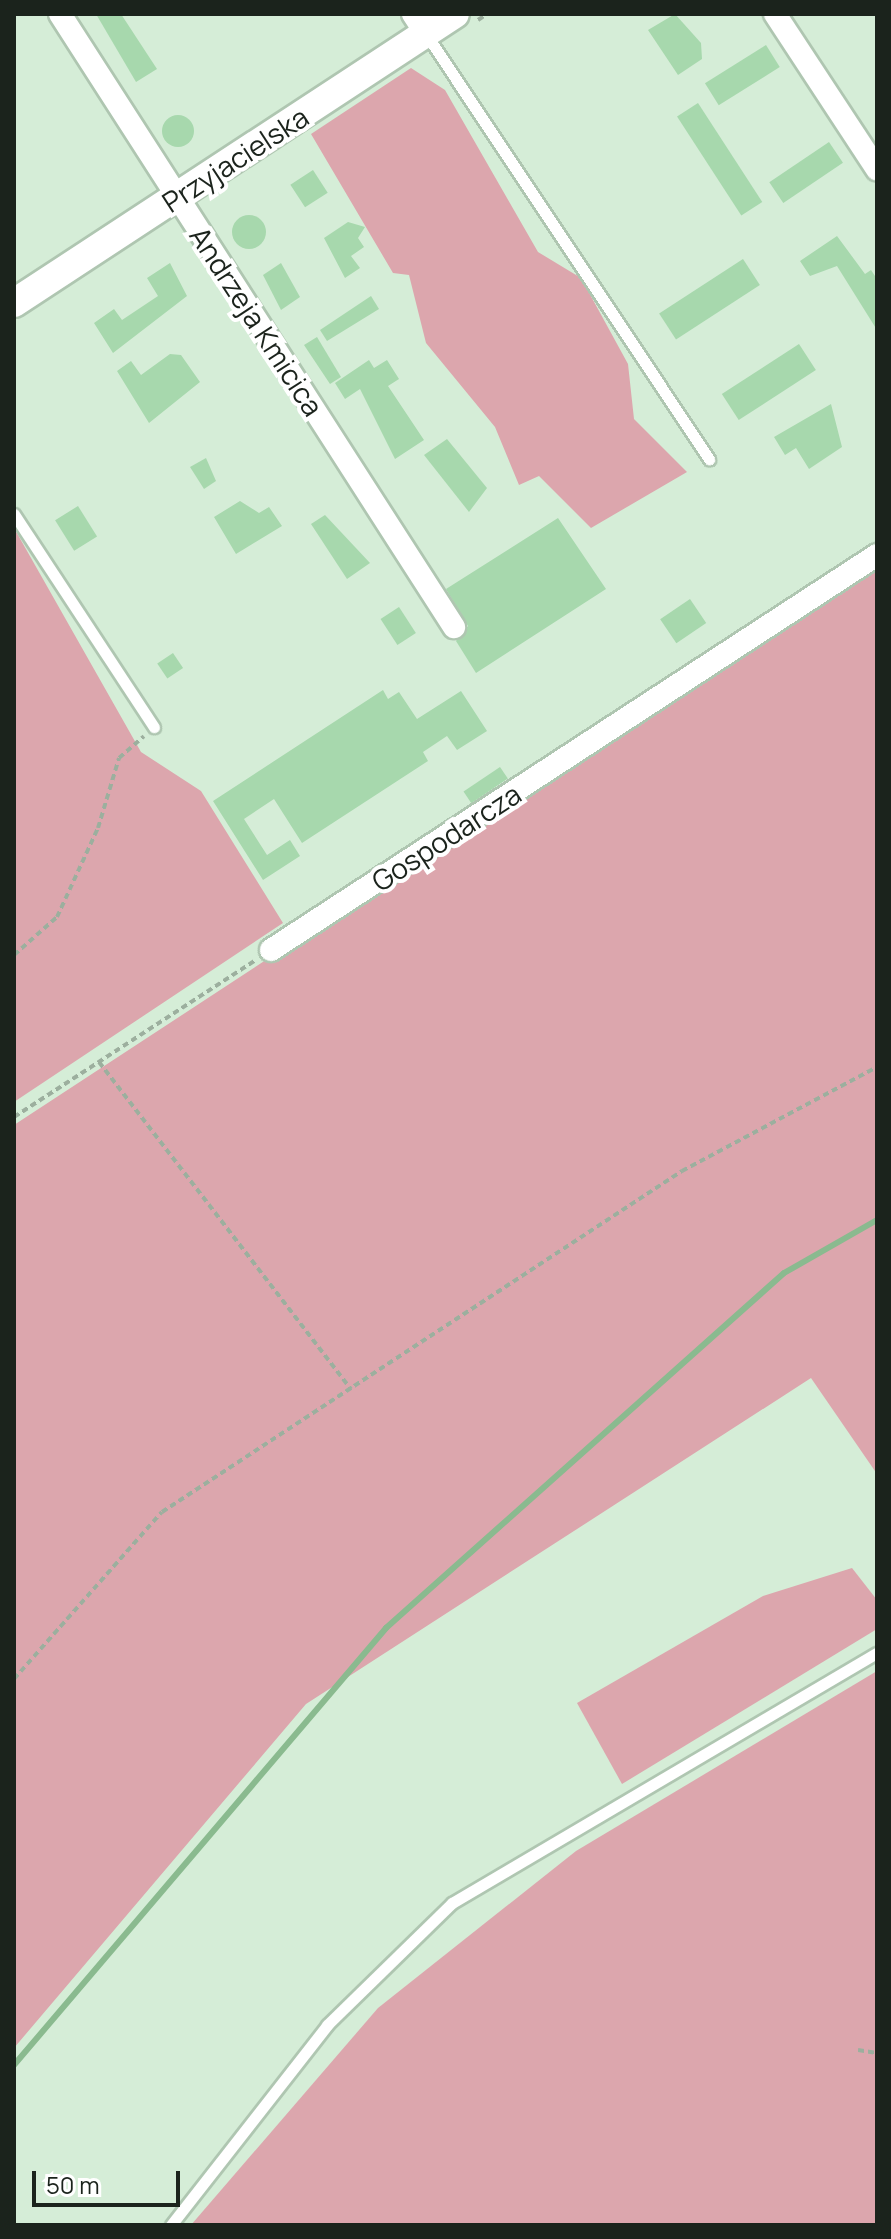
<!DOCTYPE html>
<style>
body{margin:0}
#map{position:relative;width:891px;height:2239px;overflow:hidden;background:#d5edd7;font-family:Manrope,sans-serif}
div>[style]{position:absolute}
.green>*{inset:0;background:#dca6ad}
.stream>*{height:6px;margin:-3px;padding:0 3px;transform-origin:3px;border-radius:3px;background:#8aba8f}
.building>*{inset:0;background:#a7d8ad;transform-origin:0 0}
.round{border-radius:50%}
.path>*{height:4px;margin-top:-2px;transform-origin:0;background:repeating-linear-gradient(90deg,#9caf9e 0 6px,transparent 0 10px)}
.roads{filter:drop-shadow(2px 0 #afc6b1) drop-shadow(-2px 0 #afc6b1) drop-shadow(0 2px #afc6b1) drop-shadow(0 -2px #afc6b1)}
.service>*{height:11px;margin:-5.5px;padding:0 5.5px;transform-origin:5.5px;border-radius:5.5px;background:#fff}
.minor>*{height:22px;margin:-11px;padding:0 11px;transform-origin:11px;border-radius:11px;background:#fff}
.tertiary>*{height:28px;margin:-14px;padding:0 14px;transform-origin:14px;border-radius:14px;background:#fff}
span{translate:-50% -50%;white-space:nowrap;text-align:center;line-height:1.15;-webkit-text-stroke:8px #fff;paint-order:stroke}
.street-label{font-size:28px;color:#1b231c}
.frame{position:absolute;inset:0;border:16px solid #1b231c;pointer-events:none}
.scale{position:absolute;left:32px;top:2171px;width:148px;height:36px;box-sizing:border-box;border:4px solid #1b231c;border-top:0;padding-left:10px;font-size:24px;line-height:28px;white-space:nowrap;color:#1b231c;-webkit-text-stroke:6px #fff;paint-order:stroke}
</style>
<div id="map">
<div class="green">
<i style="clip-path:polygon(411px 68px,445px 90px,538px 252px,581px 278px,628px 364px,634px 419px,687px 472px,591px 528px,539px 476px,519px 485px,495px 427px,426px 343px,409px 275px,393px 273px,311px 134px)"></i>
<i style="clip-path:polygon(14px 528px,141px 752px,201px 791px,283px 923px,14px 1102px)"></i>
<i style="clip-path:polygon(877px 560px,877px 1474px,811px 1378px,306px 1704px,14px 2048px,14px 1125px)"></i>
<i style="clip-path:polygon(852px 1568px,877px 1600px,877px 1629px,622px 1784px,577px 1703px,763px 1596px)"></i>
<i style="clip-path:polygon(877px 1671px,877px 2225px,191px 2225px,378px 2008px,576px 1851px)"></i>
</div>
<div class="stream">
<i style="left:14px;top:2065px;width:574px;rotate:-49.59deg"></i>
<i style="left:386px;top:1628px;width:533px;rotate:-41.73deg"></i>
<i style="left:784px;top:1273px;width:107px;rotate:-29.7deg"></i>
</div>
<div class="building">
<i style="clip-path:polygon(96px 14px,121px 14px,157px 69px,136px 82px)"></i>
<i style="clip-path:polygon(675px 14px,701px 43px,702px 59px,678px 75px,648px 30px)"></i>
<i style="left:766px;top:45px;width:26px;height:72px;rotate:58deg"></i>
<i style="left:698px;top:103px;width:118px;height:25px;rotate:57deg"></i>
<i class="round" style="left:162px;top:115px;width:32px;height:32px"></i>
<i style="left:829px;top:142px;width:25px;height:72px;rotate:56deg"></i>
<i style="left:313px;top:170px;width:27px;height:27px;rotate:57deg"></i>
<i class="round" style="left:232px;top:215px;width:34px;height:34px"></i>
<i style="clip-path:polygon(348px 222px,365px 227px,358px 238px,364px 247px,351px 256px,360px 268px,345px 278px,324px 238px)"></i>
<i style="clip-path:polygon(837px 236px,865px 274px,871px 270px,877px 279px,877px 330px,837px 266px,810px 276px,800px 261px)"></i>
<i style="left:743px;top:259px;width:31px;height:100px;rotate:57deg"></i>
<i style="clip-path:polygon(170px 263px,187px 296px,113px 353px,94px 323px,114px 309px,122px 320px,158px 296px,147px 278px)"></i>
<i style="clip-path:polygon(281px 263px,300px 297px,281px 310px,263px 275px)"></i>
<i style="clip-path:polygon(371px 296px,379px 309px,327px 341px,320px 330px)"></i>
<i style="clip-path:polygon(317px 337px,341px 377px,330px 384px,304px 345px)"></i>
<i style="left:799px;top:344px;width:31px;height:92px;rotate:57deg"></i>
<i style="clip-path:polygon(170px 354px,181px 355px,200px 382px,149px 423px,117px 371px,131px 361px,141px 375px)"></i>
<i style="clip-path:polygon(369px 360px,374px 368px,387px 360px,399px 379px,388px 386px,424px 440px,395px 459px,360px 389px,345px 399px,335px 383px)"></i>
<i style="clip-path:polygon(831px 404px,842px 447px,809px 469px,796px 448px,785px 455px,774px 437px)"></i>
<i style="clip-path:polygon(447px 439px,487px 488px,469px 512px,424px 455px)"></i>
<i style="clip-path:polygon(206px 458px,216px 481px,204px 489px,190px 467px)"></i>
<i style="clip-path:polygon(240px 501px,259px 513px,269px 507px,282px 526px,236px 554px,214px 517px)"></i>
<i style="left:78px;top:506px;width:36px;height:27px;rotate:58deg"></i>
<i style="clip-path:polygon(325px 515px,370px 563px,347px 579px,311px 524px)"></i>
<i style="clip-path:polygon(558px 518px,606px 589px,476px 673px,456px 641px,468px 626px,446px 589px)"></i>
<i style="left:690px;top:599px;width:29px;height:36px;rotate:56deg"></i>
<i style="left:399px;top:607px;width:31px;height:22px;rotate:57deg"></i>
<i style="left:173px;top:653px;width:18px;height:19px;rotate:56deg"></i>
<i style="clip-path:polygon(383px 690px,388px 699px,399px 692px,417px 719px,461px 691px,487px 731px,457px 750px,447px 736px,423px 752px,428px 761px,302px 843px,274px 799px,244px 819px,267px 855px,290px 840px,300px 856px,263px 880px,213px 801px)"></i>
<i style="left:500px;top:767px;width:14px;height:44px;rotate:56deg"></i>
</div>
<div class="path">
<i style="left:478px;top:20px;width:11px;rotate:-34deg"></i>
<i style="left:14px;top:955px;width:57px;rotate:-41.5deg"></i>
<i style="left:57px;top:917px;width:98px;rotate:-65.3deg"></i>
<i style="left:98px;top:828px;width:73px;rotate:-73.3deg"></i>
<i style="left:119px;top:758px;width:33px;rotate:-41deg"></i>
<i style="left:99px;top:1062px;width:413px;rotate:52.4deg"></i>
<i style="left:14px;top:1117px;width:288px;rotate:-33deg"></i>
<i style="left:14px;top:1679px;width:223px;rotate:-48.5deg"></i>
<i style="left:162px;top:1512px;width:622px;rotate:-33.26deg"></i>
<i style="left:682px;top:1171px;width:221px;rotate:-28.1deg"></i>
<i style="left:858px;top:2050px;width:19px;rotate:9deg"></i>
</div>
<div class="roads">
<div class="service">
<i style="left:426px;top:34px;width:511px;rotate:56.34deg"></i>
<i style="left:14px;top:514px;width:255px;rotate:56.7deg"></i>
<i style="left:171px;top:2225px;width:254px;rotate:-52deg"></i>
<i style="left:327px;top:2025px;width:175px;rotate:-44.3deg"></i>
<i style="left:452px;top:1903px;width:493px;rotate:-30.5deg"></i>
</div>
<div class="minor">
<i style="left:60px;top:14px;width:729px;rotate:57.27deg"></i>
<i style="left:413px;top:14px;width:24px;rotate:57deg"></i>
<i style="left:775px;top:14px;width:186px;rotate:56.7deg"></i>
<i style="left:271px;top:950px;width:723px;rotate:-33.1deg"></i>
</div>
<div class="tertiary">
<i style="left:14px;top:303px;width:527px;rotate:-33.24deg"></i>
</div>
</div>
<div class="street-label">
<span style="left:235px;top:159px;rotate:-33deg">Przyjacielska</span>
<span style="left:257px;top:321px;rotate:57deg">Andrzeja Kmicica</span>
<span style="left:446px;top:837px;rotate:-33deg">Gospodarcza</span>
</div>
<div class="frame"></div>
<div class="scale">50 m</div>
</div>
